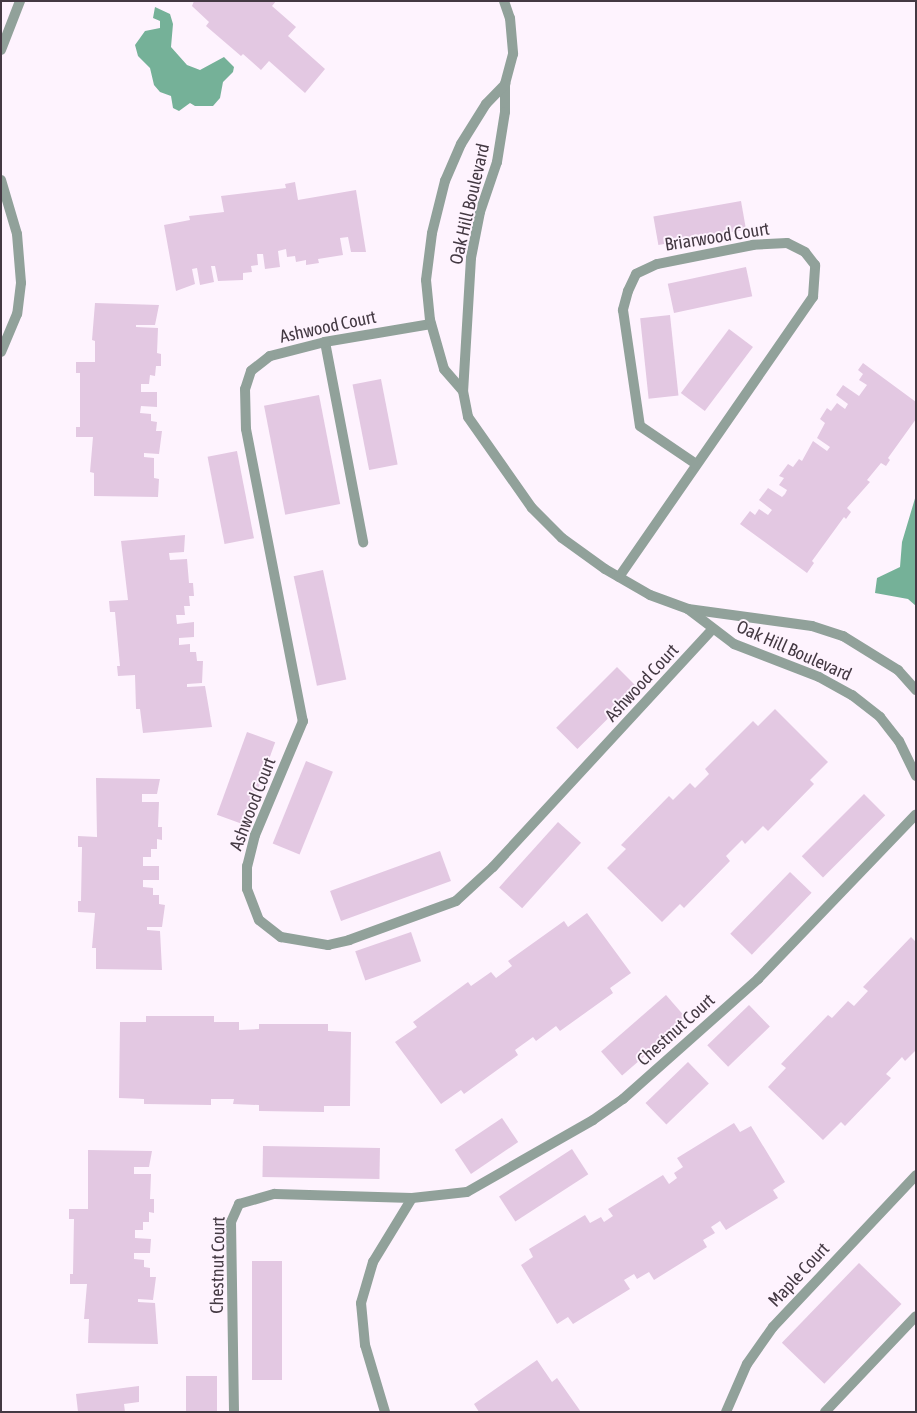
<!DOCTYPE html>
<style>
body{margin:0}
#map{position:relative;width:917px;height:1413px;overflow:hidden;background:#fef3fe;font-family:"Asap Condensed",sans-serif}
div>[style]{position:absolute}
.water>*{inset:0;background:#75b198}
.building>*{inset:0;background:#e3c8e2;transform-origin:0 0}
.service>*{height:10px;margin:-5px;padding:0 5px;transform-origin:5px;border-radius:5px;background:#91a19a}
.minor>*{height:10px;margin:-5px;padding:0 5px;transform-origin:5px;border-radius:5px;background:#91a19a}
span{translate:-50% -50%;white-space:nowrap;text-align:center;line-height:1.15;-webkit-text-stroke:4px #fef3fe;paint-order:stroke}
.street-label{font-size:18px;color:#443943}
.frame{position:absolute;inset:0;border:2px solid #443943;pointer-events:none}
</style>
<div id="map">
<div class="water">
<i style="clip-path:polygon(155px 7px,170px 14px,173px 24px,171px 47px,187px 65px,200px 70px,224px 57px,234px 67px,233px 72px,223px 82px,220px 98px,213px 106px,195px 106px,190px 103px,179px 111px,173px 108px,171px 96px,160px 92px,154px 85px,150px 68px,138px 56px,135px 45px,145px 31px,160px 28px,160px 21px,153px 18px)"></i>
<i style="clip-path:polygon(916px 495px,916px 606px,908px 599px,875px 593px,877px 578px,900px 567px,902px 542px)"></i>
</div>
<div class="building">
<i style="clip-path:polygon(194px 1px,276px 1px,272px 6px,296px 27px,288px 36px,325px 69px,305px 93px,269px 61px,261px 70px,243px 54px,241px 56px,206px 26px,209px 22px,192px 6px)"></i>
<i style="clip-path:polygon(295px 182px,298px 200px,356px 190px,366px 252px,351px 252px,348px 237px,340px 238px,343px 255px,318px 259px,319px 263px,306px 265px,306px 260px,296px 262px,295px 256px,287px 257px,286px 249px,278px 251px,280px 267px,265px 269px,263px 254px,257px 254px,258px 265px,251px 266px,252px 272px,243px 273px,243px 280px,218px 281px,215px 266px,211px 266px,214px 282px,200px 285px,197px 268px,192px 269px,195px 284px,176px 291px,164px 225px,190px 220px,189px 216px,224px 212px,221px 196px,286px 188px,285px 184px)"></i>
<i style="left:741px;top:201px;width:29px;height:89px;rotate:80deg"></i>
<i style="left:746px;top:267px;width:30px;height:80px;rotate:78deg"></i>
<i style="clip-path:polygon(95px 303px,159px 305px,155px 325px,136px 325px,136px 327px,158px 328px,157px 353px,161px 354px,161px 366px,156px 366px,155px 376px,150px 375px,149px 384px,141px 384px,141px 392px,157px 392px,157px 407px,141px 406px,140px 413px,151px 414px,151px 421px,157px 422px,156px 431px,162px 431px,159px 454px,144px 453px,144px 457px,154px 458px,154px 478px,159px 479px,158px 497px,94px 496px,94px 473px,90px 472px,93px 437px,76px 437px,76px 427px,80px 427px,80px 373px,76px 373px,76px 362px,95px 362px,95px 341px,92px 340px)"></i>
<i style="left:670px;top:315px;width:81px;height:30px;rotate:84deg"></i>
<i style="left:729px;top:329px;width:30px;height:80px;rotate:37deg"></i>
<i style="clip-path:polygon(863px 363px,916px 402px,916px 419px,888px 458px,890px 460px,886px 466px,881px 463px,867px 480px,870px 482px,847px 508px,851px 512px,846px 519px,844px 517px,812px 561px,814px 563px,807px 573px,740px 524px,750px 511px,755px 515px,759px 509px,768px 515px,772px 510px,759px 500px,768px 488px,782px 497px,785px 494px,787px 490px,779px 485px,784px 478px,779px 476px,788px 464px,793px 467px,799px 459px,802px 461px,813px 441px,827px 451px,830px 447px,817px 438px,825px 423px,820px 419px,827px 408px,831px 411px,837px 403px,845px 409px,848px 404px,836px 395px,843px 385px,859px 396px,867px 385px,859px 380px,863px 374px,858px 370px)"></i>
<i style="left:381px;top:379px;width:87px;height:29px;rotate:79deg"></i>
<i style="left:319px;top:395px;width:111px;height:56px;rotate:79deg"></i>
<i style="left:237px;top:451px;width:89px;height:30px;rotate:79deg"></i>
<i style="clip-path:polygon(185px 535px,184px 552px,169px 553px,170px 560px,187px 559px,189px 583px,193px 583px,194px 596px,189px 596px,190px 606px,184px 606px,185px 615px,176px 615px,177px 624px,194px 622px,194px 637px,179px 638px,179px 645px,190px 644px,190px 652px,196px 652px,197px 661px,203px 661px,202px 683px,187px 684px,187px 687px,205px 686px,212px 727px,143px 733px,140px 709px,136px 709px,135px 675px,118px 676px,117px 666px,120px 666px,115px 612px,110px 612px,109px 601px,128px 600px,121px 541px)"></i>
<i style="left:323px;top:570px;width:112px;height:30px;rotate:78deg"></i>
<i style="left:617px;top:667px;width:30px;height:86px;rotate:45deg"></i>
<i style="clip-path:polygon(775px 709px,828px 762px,810px 780px,814px 784px,768px 831px,763px 826px,745px 844px,742px 840px,726px 856px,730px 861px,684px 908px,680px 904px,662px 922px,607px 868px,626px 849px,621px 845px,669px 796px,673px 800px,690px 783px,695px 788px,709px 774px,705px 769px,753px 721px,758px 726px)"></i>
<i style="left:247px;top:732px;width:30px;height:88px;rotate:20deg"></i>
<i style="left:306px;top:761px;width:29px;height:89px;rotate:22deg"></i>
<i style="clip-path:polygon(96px 778px,160px 779px,157px 794px,142px 794px,142px 802px,159px 802px,158px 827px,162px 827px,162px 840px,157px 839px,157px 849px,151px 849px,151px 857px,143px 857px,143px 866px,159px 866px,159px 880px,143px 880px,143px 887px,153px 888px,153px 895px,159px 895px,159px 904px,165px 905px,162px 927px,147px 927px,147px 930px,160px 931px,162px 970px,96px 969px,96px 948px,92px 948px,95px 913px,78px 912px,78px 901px,81px 901px,82px 847px,78px 847px,78px 836px,97px 837px)"></i>
<i style="left:864px;top:794px;width:30px;height:88px;rotate:45deg"></i>
<i style="left:558px;top:822px;width:31px;height:88px;rotate:42deg"></i>
<i style="left:440px;top:851px;width:32px;height:117px;rotate:70deg"></i>
<i style="left:790px;top:872px;width:30px;height:86px;rotate:44deg"></i>
<i style="clip-path:polygon(587px 913px,631px 973px,610px 988px,613px 993px,560px 1031px,556px 1026px,536px 1041px,533px 1037px,515px 1050px,518px 1055px,464px 1094px,461px 1090px,441px 1104px,395px 1042px,417px 1027px,413px 1022px,468px 982px,471px 986px,491px 972px,496px 978px,512px 966px,508px 961px,564px 921px,568px 927px)"></i>
<i style="left:411px;top:932px;width:31px;height:59px;rotate:71deg"></i>
<i style="clip-path:polygon(911px 937px,916px 942px,916px 1050px,905px 1061px,902px 1057px,886px 1074px,891px 1078px,845px 1126px,841px 1122px,823px 1140px,768px 1087px,786px 1068px,781px 1064px,828px 1015px,832px 1018px,848px 1001px,854px 1006px,868px 991px,863px 987px)"></i>
<i style="left:666px;top:995px;width:32px;height:86px;rotate:49deg"></i>
<i style="left:749px;top:1005px;width:30px;height:58px;rotate:46deg"></i>
<i style="clip-path:polygon(146px 1016px,214px 1016px,214px 1022px,239px 1022px,239px 1030px,259px 1029px,259px 1024px,328px 1024px,328px 1031px,351px 1032px,350px 1106px,324px 1106px,324px 1112px,259px 1111px,259px 1105px,233px 1104px,234px 1099px,211px 1099px,211px 1105px,144px 1104px,144px 1099px,119px 1098px,120px 1022px,146px 1022px)"></i>
<i style="left:688px;top:1062px;width:30px;height:59px;rotate:46deg"></i>
<i style="left:502px;top:1118px;width:29px;height:57px;rotate:56deg"></i>
<i style="clip-path:polygon(734px 1123px,740px 1132px,751px 1126px,785px 1182px,773px 1190px,778px 1198px,726px 1230px,720px 1221px,711px 1227px,715px 1233px,703px 1240px,707px 1247px,654px 1280px,649px 1272px,637px 1279px,634px 1274px,624px 1280px,630px 1289px,573px 1324px,568px 1317px,557px 1324px,521px 1265px,533px 1257px,529px 1249px,585px 1215px,590px 1223px,601px 1217px,604px 1222px,613px 1216px,608px 1209px,663px 1175px,669px 1184px,677px 1178px,674px 1173px,683px 1167px,677px 1158px)"></i>
<i style="left:263px;top:1146px;width:117px;height:31px;rotate:1deg"></i>
<i style="left:572px;top:1149px;width:30px;height:87px;rotate:57deg"></i>
<i style="clip-path:polygon(88px 1150px,152px 1151px,149px 1167px,134px 1167px,134px 1174px,151px 1174px,150px 1199px,154px 1199px,154px 1213px,149px 1212px,149px 1222px,143px 1222px,143px 1230px,135px 1230px,135px 1238px,151px 1239px,150px 1253px,134px 1253px,134px 1259px,144px 1260px,144px 1267px,150px 1268px,150px 1277px,156px 1277px,153px 1300px,138px 1299px,138px 1302px,155px 1303px,158px 1344px,88px 1343px,89px 1319px,84px 1319px,87px 1284px,70px 1284px,70px 1274px,73px 1274px,74px 1219px,69px 1219px,69px 1209px,88px 1209px)"></i>
<i style="left:252px;top:1261px;width:30px;height:119px"></i>
<i style="left:859px;top:1263px;width:59px;height:111px;rotate:44deg"></i>
<i style="clip-path:polygon(537px 1360px,552px 1382px,557px 1378px,581px 1412px,479px 1412px,474px 1404px)"></i>
<i style="left:186px;top:1376px;width:31px;height:36px"></i>
<i style="clip-path:polygon(139px 1386px,139px 1402px,124px 1404px,125px 1412px,78px 1412px,76px 1394px)"></i>
</div>
<div class="service">
<i style="left:325px;top:342px;width:204px;rotate:79.2deg"></i>
</div>
<div class="minor">
<i style="left:504px;top:1px;width:18px;rotate:71deg"></i>
<i style="left:510px;top:18px;width:36px;rotate:85deg"></i>
<i style="left:513px;top:54px;width:31px;rotate:105deg"></i>
<i style="left:505px;top:84px;width:28px;rotate:90deg"></i>
<i style="left:505px;top:112px;width:51px;rotate:99.1deg"></i>
<i style="left:497px;top:162px;width:53px;rotate:108.8deg"></i>
<i style="left:480px;top:212px;width:47px;rotate:101.1deg"></i>
<i style="left:471px;top:258px;width:133px;rotate:93.4deg"></i>
<i style="left:463px;top:391px;width:26px;rotate:79deg"></i>
<i style="left:468px;top:417px;width:111px;rotate:54.9deg"></i>
<i style="left:532px;top:508px;width:42px;rotate:45deg"></i>
<i style="left:562px;top:538px;width:53px;rotate:35.8deg"></i>
<i style="left:605px;top:569px;width:52px;rotate:30deg"></i>
<i style="left:650px;top:595px;width:40px;rotate:20.2deg"></i>
<i style="left:688px;top:609px;width:125px;rotate:7.8deg"></i>
<i style="left:812px;top:626px;width:33px;rotate:18deg"></i>
<i style="left:843px;top:636px;width:65px;rotate:31.7deg"></i>
<i style="left:898px;top:670px;width:27px;rotate:48deg"></i>
<i style="left:1px;top:50px;width:53px;rotate:-68.8deg"></i>
<i style="left:1px;top:180px;width:56px;rotate:73.5deg"></i>
<i style="left:17px;top:234px;width:49px;rotate:85.3deg"></i>
<i style="left:21px;top:283px;width:31px;rotate:97deg"></i>
<i style="left:17px;top:314px;width:41px;rotate:112.8deg"></i>
<i style="left:431px;top:324px;width:108px;rotate:170.4deg"></i>
<i style="left:325px;top:342px;width:57px;rotate:165.7deg"></i>
<i style="left:270px;top:356px;width:24px;rotate:142deg"></i>
<i style="left:251px;top:371px;width:19px;rotate:108deg"></i>
<i style="left:245px;top:389px;width:40px;rotate:88.6deg"></i>
<i style="left:246px;top:429px;width:298px;rotate:79deg"></i>
<i style="left:303px;top:721px;width:124px;rotate:112.8deg"></i>
<i style="left:255px;top:835px;width:32px;rotate:104deg"></i>
<i style="left:247px;top:866px;width:23px;rotate:90deg"></i>
<i style="left:247px;top:889px;width:33px;rotate:69deg"></i>
<i style="left:259px;top:920px;width:28px;rotate:38deg"></i>
<i style="left:281px;top:937px;width:48px;rotate:9.7deg"></i>
<i style="left:328px;top:945px;width:22px;rotate:-13deg"></i>
<i style="left:349px;top:940px;width:114px;rotate:-20deg"></i>
<i style="left:456px;top:901px;width:50px;rotate:-42.6deg"></i>
<i style="left:493px;top:867px;width:323px;rotate:-47.3deg"></i>
<i style="left:463px;top:391px;width:29px;rotate:-131deg"></i>
<i style="left:444px;top:369px;width:51px;rotate:-105.9deg"></i>
<i style="left:430px;top:320px;width:40px;rotate:-95.7deg"></i>
<i style="left:426px;top:280px;width:47px;rotate:-82.7deg"></i>
<i style="left:432px;top:233px;width:54px;rotate:-76deg"></i>
<i style="left:445px;top:181px;width:40px;rotate:-66.6deg"></i>
<i style="left:461px;top:144px;width:47px;rotate:-58deg"></i>
<i style="left:486px;top:104px;width:28px;rotate:-46deg"></i>
<i style="left:619px;top:577px;width:341px;rotate:-55.3deg"></i>
<i style="left:813px;top:297px;width:32px;rotate:-86deg"></i>
<i style="left:815px;top:265px;width:16px;rotate:-128deg"></i>
<i style="left:805px;top:252px;width:20px;rotate:-153deg"></i>
<i style="left:787px;top:243px;width:34px;rotate:177deg"></i>
<i style="left:753px;top:245px;width:98px;rotate:168.8deg"></i>
<i style="left:657px;top:264px;width:23px;rotate:155deg"></i>
<i style="left:636px;top:274px;width:19px;rotate:115deg"></i>
<i style="left:628px;top:291px;width:20px;rotate:105deg"></i>
<i style="left:623px;top:310px;width:117px;rotate:81.7deg"></i>
<i style="left:640px;top:426px;width:68px;rotate:34.2deg"></i>
<i style="left:688px;top:609px;width:58px;rotate:37.3deg"></i>
<i style="left:734px;top:644px;width:91px;rotate:21.2deg"></i>
<i style="left:819px;top:677px;width:38px;rotate:29deg"></i>
<i style="left:852px;top:695px;width:36px;rotate:38deg"></i>
<i style="left:880px;top:717px;width:31px;rotate:52deg"></i>
<i style="left:899px;top:741px;width:39px;rotate:64deg"></i>
<i style="left:234px;top:1412px;width:190px;rotate:-90.9deg"></i>
<i style="left:231px;top:1222px;width:20px;rotate:-66deg"></i>
<i style="left:239px;top:1204px;width:37px;rotate:-16deg"></i>
<i style="left:275px;top:1194px;width:137px;rotate:1.7deg"></i>
<i style="left:412px;top:1198px;width:55px;rotate:-6.2deg"></i>
<i style="left:467px;top:1192px;width:145px;rotate:-29.7deg"></i>
<i style="left:593px;top:1120px;width:37px;rotate:-35deg"></i>
<i style="left:623px;top:1099px;width:181px;rotate:-41.6deg"></i>
<i style="left:758px;top:979px;width:228px;rotate:-46.2deg"></i>
<i style="left:385px;top:1412px;width:70px;rotate:-106.6deg"></i>
<i style="left:365px;top:1345px;width:42px;rotate:-95.4deg"></i>
<i style="left:361px;top:1303px;width:43px;rotate:-73.7deg"></i>
<i style="left:373px;top:1262px;width:75px;rotate:-58.6deg"></i>
<i style="left:726px;top:1412px;width:52px;rotate:-66.4deg"></i>
<i style="left:747px;top:1364px;width:45px;rotate:-54.9deg"></i>
<i style="left:773px;top:1327px;width:209px;rotate:-46.7deg"></i>
<i style="left:825px;top:1412px;width:132px;rotate:-46.5deg"></i>
</div>
<div class="street-label">
<span style="left:470px;top:204px;rotate:-77deg">Oak Hill Boulevard</span>
<span style="left:717px;top:237px;rotate:-9deg">Briarwood Court</span>
<span style="left:328px;top:327px;rotate:-12deg">Ashwood Court</span>
<span style="left:794px;top:651px;rotate:24deg">Oak Hill Boulevard</span>
<span style="left:642px;top:683px;rotate:-47deg">Ashwood Court</span>
<span style="left:253px;top:804px;rotate:-69deg">Ashwood Court</span>
<span style="left:676px;top:1030px;rotate:-42deg">Chestnut Court</span>
<span style="left:218px;top:1265px;rotate:-89deg">Chestnut Court</span>
<span style="left:799px;top:1275px;rotate:-47deg">Maple Court</span>
</div>
<div class="frame"></div>
</div>
